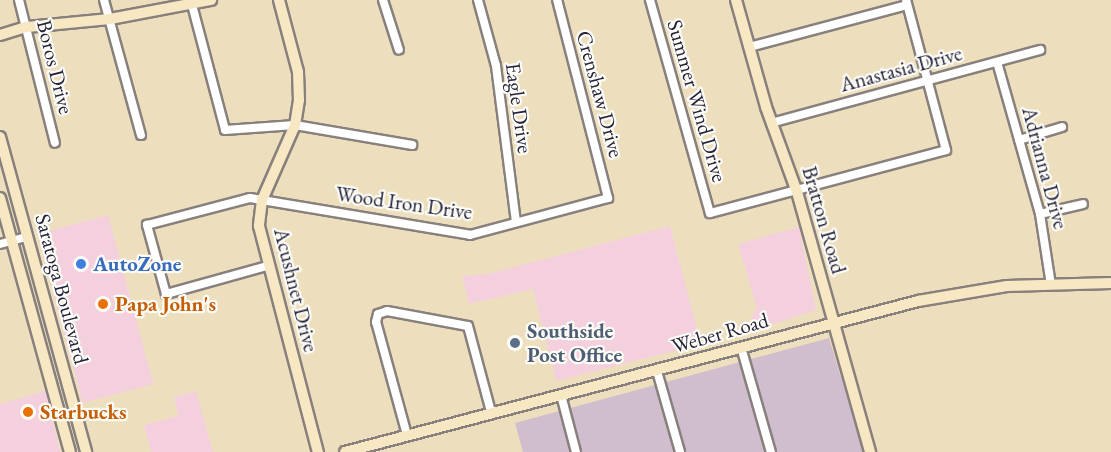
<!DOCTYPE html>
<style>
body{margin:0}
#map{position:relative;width:1111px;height:452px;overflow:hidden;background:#eddfbd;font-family:"EB Garamond",serif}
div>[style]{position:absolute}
.built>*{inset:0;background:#f4cfdd;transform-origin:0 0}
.industrial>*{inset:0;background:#d0bdcd}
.roads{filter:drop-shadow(2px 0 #88807c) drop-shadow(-2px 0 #88807c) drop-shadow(0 2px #88807c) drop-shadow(0 -2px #88807c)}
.street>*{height:8px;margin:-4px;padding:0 4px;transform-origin:4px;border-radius:4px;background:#fff}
.secondary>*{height:10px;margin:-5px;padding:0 5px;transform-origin:5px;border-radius:5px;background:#f7e8c3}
.dots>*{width:16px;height:16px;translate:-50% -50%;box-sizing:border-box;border:3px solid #fdfcf7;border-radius:50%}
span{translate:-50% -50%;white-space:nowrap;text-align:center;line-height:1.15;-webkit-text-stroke:4.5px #fdfcf7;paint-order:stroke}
.street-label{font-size:21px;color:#22223b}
.shop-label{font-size:21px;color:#366cbe;font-weight:700}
.left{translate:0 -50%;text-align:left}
.food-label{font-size:21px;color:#c56008;font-weight:700}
.service-label{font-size:21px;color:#4e5e75;font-weight:700}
</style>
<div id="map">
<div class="built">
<i style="left:108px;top:215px;width:175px;height:73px;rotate:75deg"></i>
<i style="clip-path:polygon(670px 226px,701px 344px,556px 381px,533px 289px,469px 304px,462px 276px,488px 274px)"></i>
<i style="clip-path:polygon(799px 227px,816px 310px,755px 330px,751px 318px,757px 308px,738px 244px)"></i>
<i style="clip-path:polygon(46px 391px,60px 452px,0 452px,0 404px)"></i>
<i style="clip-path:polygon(196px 391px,213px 452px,151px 452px,144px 425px,178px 416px,174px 397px)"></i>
</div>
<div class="industrial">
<i style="clip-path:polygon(829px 338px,864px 452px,523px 452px,515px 423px)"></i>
</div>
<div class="roads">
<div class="street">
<i style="left:19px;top:0;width:147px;rotate:75.9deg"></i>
<i style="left:104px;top:0;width:140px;rotate:74.7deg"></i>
<i style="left:383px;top:0;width:52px;rotate:72.3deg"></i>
<i style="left:478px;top:0;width:68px;rotate:74.7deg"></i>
<i style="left:496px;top:66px;width:157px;rotate:82.7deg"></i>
<i style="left:650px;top:0;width:221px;rotate:74.3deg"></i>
<i style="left:710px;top:213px;width:244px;rotate:-14.9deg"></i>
<i style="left:946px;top:150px;width:155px;rotate:-104.9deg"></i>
<i style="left:191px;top:1px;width:133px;rotate:75.2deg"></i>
<i style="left:225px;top:130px;width:70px;rotate:-4.1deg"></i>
<i style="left:295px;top:125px;width:119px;rotate:9.7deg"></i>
<i style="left:749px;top:47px;width:163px;rotate:-14.9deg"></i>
<i style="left:997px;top:62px;width:158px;rotate:74.2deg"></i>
<i style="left:1040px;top:214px;width:72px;rotate:81.2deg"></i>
<i style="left:771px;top:123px;width:279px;rotate:-15.2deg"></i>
<i style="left:1019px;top:140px;width:45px;rotate:-16.8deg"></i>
<i style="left:1040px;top:214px;width:44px;rotate:-13.1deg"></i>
<i style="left:0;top:244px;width:28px;rotate:-15deg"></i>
<i style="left:267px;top:266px;width:105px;rotate:164.5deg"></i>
<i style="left:166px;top:294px;width:72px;rotate:-105.4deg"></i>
<i style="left:147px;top:225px;width:106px;rotate:-14.7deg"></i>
<i style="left:250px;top:198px;width:223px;rotate:9.5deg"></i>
<i style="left:470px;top:235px;width:143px;rotate:-15deg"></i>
<i style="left:608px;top:198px;width:204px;rotate:-104.4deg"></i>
<i style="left:741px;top:347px;width:109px;rotate:74.1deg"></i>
<i style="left:657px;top:371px;width:84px;rotate:74.1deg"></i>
<i style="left:561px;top:395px;width:59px;rotate:75.3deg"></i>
<i style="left:407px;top:435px;width:117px;rotate:-105.3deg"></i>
<i style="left:376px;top:322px;width:8px;rotate:-76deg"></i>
<i style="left:378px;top:314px;width:9px;rotate:-18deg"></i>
<i style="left:387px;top:311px;width:82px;rotate:10.5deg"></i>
<i style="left:468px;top:326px;width:89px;rotate:75deg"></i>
</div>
<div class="secondary">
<i style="left:279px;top:0;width:74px;rotate:75.2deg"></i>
<i style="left:298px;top:72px;width:28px;rotate:88deg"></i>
<i style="left:299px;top:100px;width:25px;rotate:99deg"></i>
<i style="left:295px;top:125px;width:82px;rotate:113.7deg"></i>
<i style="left:262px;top:200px;width:26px;rotate:97deg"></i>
<i style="left:259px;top:226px;width:234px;rotate:75.4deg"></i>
<i style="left:736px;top:0;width:111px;rotate:74.3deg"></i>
<i style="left:766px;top:107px;width:90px;rotate:70deg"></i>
<i style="left:797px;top:192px;width:270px;rotate:74.3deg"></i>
<i style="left:0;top:35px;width:28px;rotate:-17deg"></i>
<i style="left:27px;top:27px;width:83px;rotate:-5.5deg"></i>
<i style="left:110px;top:19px;width:103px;rotate:-10.7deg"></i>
<i style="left:0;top:137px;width:327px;rotate:74.7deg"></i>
<i style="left:0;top:198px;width:263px;rotate:74.6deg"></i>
<i style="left:345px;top:452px;width:593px;rotate:-14.76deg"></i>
<i style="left:918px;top:301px;width:90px;rotate:-9.6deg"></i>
<i style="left:1007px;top:286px;width:104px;rotate:-1.7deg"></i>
</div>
</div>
<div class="dots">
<i style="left:81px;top:264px;background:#3f7fe0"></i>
<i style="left:103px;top:304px;background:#e8710a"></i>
<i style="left:515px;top:343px;background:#5c6f8a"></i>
<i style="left:28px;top:412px;background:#e8710a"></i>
</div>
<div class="street-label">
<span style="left:55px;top:67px;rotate:76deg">Boros Drive</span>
<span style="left:901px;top:69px;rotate:-15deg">Anastasia Drive</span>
<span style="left:600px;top:94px;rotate:75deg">Crenshaw Drive</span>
<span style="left:697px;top:101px;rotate:74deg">Summer Wind Drive</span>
<span style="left:519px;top:108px;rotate:82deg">Eagle Drive</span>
<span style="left:1045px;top:168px;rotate:75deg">Adrianna Drive</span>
<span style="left:404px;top:203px;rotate:8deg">Wood Iron Drive</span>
<span style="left:824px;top:220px;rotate:74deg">Bratton Road</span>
<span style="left:62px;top:289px;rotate:75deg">Saratoga Boulevard</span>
<span style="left:296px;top:290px;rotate:76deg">Acushnet Drive</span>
<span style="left:720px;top:333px;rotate:-16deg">Weber Road</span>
</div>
<div class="shop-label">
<span class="left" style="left:93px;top:264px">AutoZone</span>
</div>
<div class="food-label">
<span class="left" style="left:115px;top:304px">Papa John's</span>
<span class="left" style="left:40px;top:412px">Starbucks</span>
</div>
<div class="service-label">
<span class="left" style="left:527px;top:343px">Southside<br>Post Office</span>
</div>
</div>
